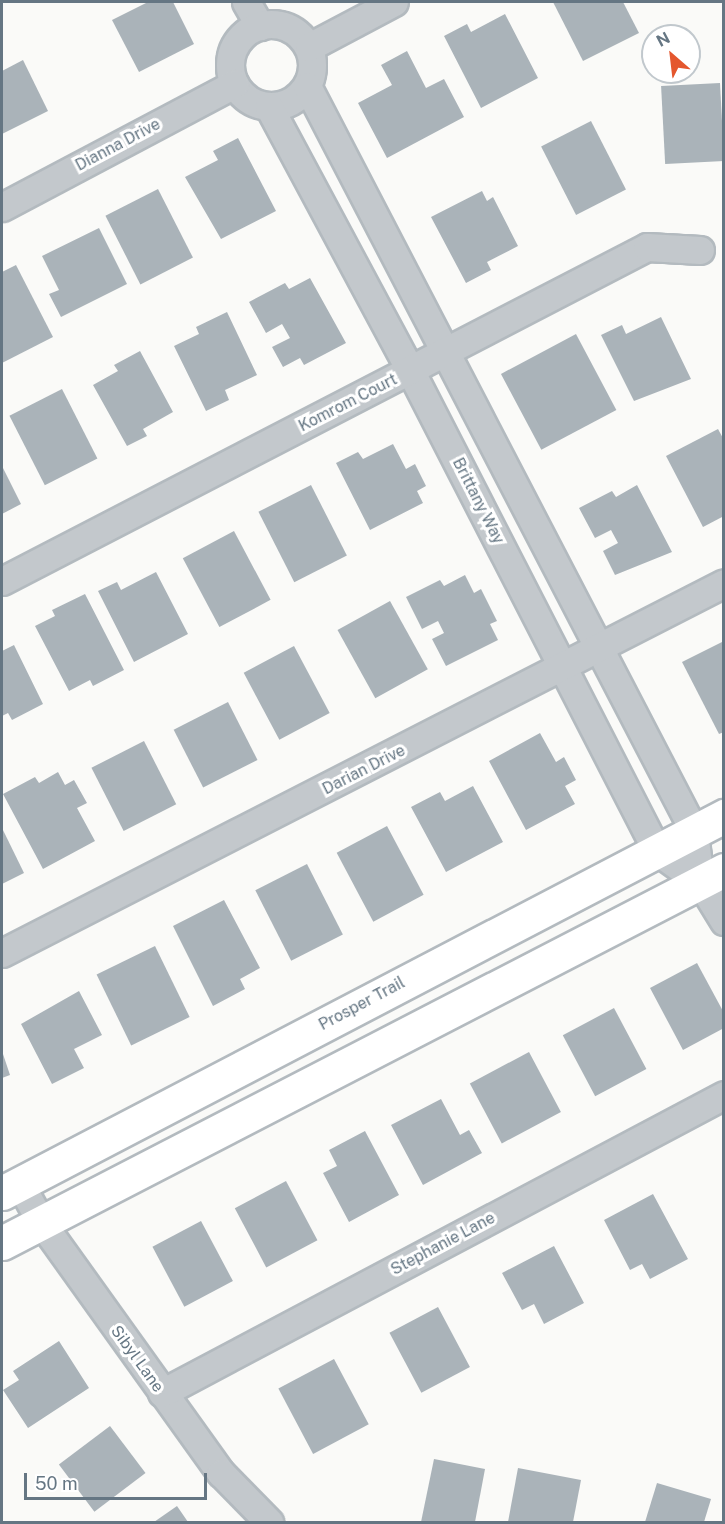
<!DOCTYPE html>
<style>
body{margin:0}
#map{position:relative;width:725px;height:1524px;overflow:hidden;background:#fafaf8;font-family:"Public Sans",sans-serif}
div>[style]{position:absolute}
.building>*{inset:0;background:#aab3b9;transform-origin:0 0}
.roads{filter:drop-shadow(2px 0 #b3babf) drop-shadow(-2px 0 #b3babf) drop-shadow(0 2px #b3babf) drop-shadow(0 -2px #b3babf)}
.street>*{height:27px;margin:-13.5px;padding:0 13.5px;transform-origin:13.5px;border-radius:13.5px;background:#c3c8cc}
.street>.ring{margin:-13.5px;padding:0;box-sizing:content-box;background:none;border:27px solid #c3c8cc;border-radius:50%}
.secondary>*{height:33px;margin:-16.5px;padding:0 16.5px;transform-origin:16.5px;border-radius:16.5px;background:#fff}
span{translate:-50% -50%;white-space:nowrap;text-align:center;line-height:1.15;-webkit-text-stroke:6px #fff;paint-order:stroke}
.street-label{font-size:16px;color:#657683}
.frame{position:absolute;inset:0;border:3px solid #657683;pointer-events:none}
.north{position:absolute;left:641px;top:24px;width:60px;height:60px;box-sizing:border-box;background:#fff;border:2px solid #c1c8cd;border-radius:50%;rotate:332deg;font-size:16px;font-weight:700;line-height:24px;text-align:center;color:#657683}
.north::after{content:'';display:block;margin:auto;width:21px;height:27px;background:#e4572e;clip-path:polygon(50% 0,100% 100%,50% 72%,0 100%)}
.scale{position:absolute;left:24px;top:1473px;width:183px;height:27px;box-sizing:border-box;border:3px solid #657683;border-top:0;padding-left:8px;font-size:18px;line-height:21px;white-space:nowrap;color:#657683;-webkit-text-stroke:4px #fff;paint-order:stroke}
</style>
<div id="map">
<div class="building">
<i style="clip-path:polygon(148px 2px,173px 2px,194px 44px,139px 72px,112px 20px)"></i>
<i style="clip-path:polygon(553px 2px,623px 2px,639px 33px,583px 61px)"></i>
<i style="clip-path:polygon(505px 14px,538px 78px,481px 108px,444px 36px,467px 24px,471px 32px)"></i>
<i style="clip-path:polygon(407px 51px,426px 88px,444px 79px,464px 117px,387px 158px,358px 103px,392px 85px,381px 65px)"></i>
<i style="clip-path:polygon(23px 60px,48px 111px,2px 134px,2px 71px)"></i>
<i style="left:720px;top:83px;width:78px;height:59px;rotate:87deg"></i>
<i style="left:591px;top:121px;width:77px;height:56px;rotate:63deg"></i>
<i style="clip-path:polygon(238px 138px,276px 211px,221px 239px,185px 177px,218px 160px,213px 151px)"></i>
<i style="left:158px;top:189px;width:77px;height:59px;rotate:63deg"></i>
<i style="clip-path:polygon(482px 191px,487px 201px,493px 197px,518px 246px,487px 262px,491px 270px,466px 283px,431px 217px)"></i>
<i style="clip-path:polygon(99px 228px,127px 284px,61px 317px,49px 294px,59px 290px,42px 256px)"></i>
<i style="clip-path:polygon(16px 265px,53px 337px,2px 363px,2px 272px)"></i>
<i style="clip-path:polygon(310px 278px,346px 343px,304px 365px,300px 358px,283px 367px,272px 347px,290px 338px,282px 324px,266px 333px,249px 302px,285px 283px,289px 289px)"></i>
<i style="clip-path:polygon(227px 312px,257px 375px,225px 390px,229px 400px,206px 411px,174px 346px,199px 334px,196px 327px)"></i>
<i style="clip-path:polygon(661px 317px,691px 379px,634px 401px,601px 335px,622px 325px,626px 334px)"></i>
<i style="left:576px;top:334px;width:86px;height:85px;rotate:62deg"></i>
<i style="clip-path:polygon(140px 351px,173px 412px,143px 429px,147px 436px,127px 446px,93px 385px,118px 371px,114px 365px)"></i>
<i style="left:62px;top:389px;width:78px;height:59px;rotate:63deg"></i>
<i style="clip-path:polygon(718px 429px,724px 440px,724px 516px,703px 527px,666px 456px)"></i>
<i style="clip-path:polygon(393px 444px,406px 469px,415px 464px,426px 486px,417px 491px,423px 503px,370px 530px,336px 463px,358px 452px,363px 459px)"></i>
<i style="clip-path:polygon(2px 466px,21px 504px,2px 514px)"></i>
<i style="left:311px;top:485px;width:79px;height:59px;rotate:63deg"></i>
<i style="clip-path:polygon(637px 485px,672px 552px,615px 575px,603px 551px,618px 543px,611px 530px,595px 538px,579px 508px,612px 491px,616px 497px)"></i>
<i style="left:234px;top:531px;width:78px;height:58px;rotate:62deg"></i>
<i style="clip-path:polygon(156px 572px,188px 634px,134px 662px,98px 591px,117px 582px,121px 590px)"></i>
<i style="clip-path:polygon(465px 575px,474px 593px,481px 589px,497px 621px,490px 624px,498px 640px,446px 666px,432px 639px,444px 633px,438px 621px,422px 629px,406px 597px,440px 580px,444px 586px)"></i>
<i style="clip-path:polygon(85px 594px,124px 670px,93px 686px,90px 680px,69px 691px,35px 626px,55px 616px,52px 610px)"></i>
<i style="left:390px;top:601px;width:78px;height:60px;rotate:61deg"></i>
<i style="clip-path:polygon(724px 641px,724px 732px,719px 734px,682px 662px)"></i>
<i style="clip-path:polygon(14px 645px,43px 704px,12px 720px,8px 713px,2px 716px,2px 651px)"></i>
<i style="left:294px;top:646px;width:76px;height:57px;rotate:62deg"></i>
<i style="left:228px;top:702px;width:65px;height:61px;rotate:63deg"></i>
<i style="clip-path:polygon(540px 733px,556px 762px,564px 757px,576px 780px,565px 786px,575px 804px,526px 830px,489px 761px)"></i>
<i style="left:144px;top:741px;width:71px;height:59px;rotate:63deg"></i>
<i style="clip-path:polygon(58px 772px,65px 785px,74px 780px,87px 803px,77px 808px,95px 841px,43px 869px,3px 794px,35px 777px,39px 783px)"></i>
<i style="clip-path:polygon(473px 786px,503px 842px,446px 872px,411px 807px,440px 792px,445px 801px)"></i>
<i style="left:387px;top:826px;width:78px;height:57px;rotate:62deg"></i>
<i style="clip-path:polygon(2px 828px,24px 873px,2px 884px)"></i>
<i style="left:307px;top:864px;width:79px;height:58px;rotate:63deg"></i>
<i style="clip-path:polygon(224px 900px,260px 968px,240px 979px,245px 989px,213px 1006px,173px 926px)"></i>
<i style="left:155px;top:946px;width:79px;height:65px;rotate:64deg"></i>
<i style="clip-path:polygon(697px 963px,724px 1013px,724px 1028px,683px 1050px,650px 988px)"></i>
<i style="clip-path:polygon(79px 991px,102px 1035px,74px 1049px,84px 1068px,52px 1084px,21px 1024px)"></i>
<i style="left:614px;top:1008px;width:69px;height:58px;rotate:62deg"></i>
<i style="clip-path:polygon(2px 1051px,10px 1075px,2px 1078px)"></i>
<i style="left:529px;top:1052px;width:68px;height:67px;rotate:62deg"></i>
<i style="clip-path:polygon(441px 1099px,460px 1135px,469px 1130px,482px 1153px,423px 1185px,391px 1125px)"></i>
<i style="clip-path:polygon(365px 1131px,399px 1195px,349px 1222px,323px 1173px,337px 1166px,329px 1150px)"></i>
<i style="left:286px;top:1181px;width:67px;height:58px;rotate:62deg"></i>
<i style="clip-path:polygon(653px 1194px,688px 1259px,650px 1279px,642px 1264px,630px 1270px,604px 1220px)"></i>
<i style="left:201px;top:1221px;width:68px;height:55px;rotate:62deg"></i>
<i style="clip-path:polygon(554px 1246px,584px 1303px,544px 1324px,534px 1304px,522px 1310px,502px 1273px)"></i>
<i style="left:438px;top:1307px;width:68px;height:55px;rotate:62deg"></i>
<i style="clip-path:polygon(59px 1341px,89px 1388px,28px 1428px,3px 1390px,19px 1380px,13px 1371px)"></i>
<i style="left:334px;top:1359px;width:74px;height:63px;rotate:62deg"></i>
<i style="left:110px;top:1426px;width:59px;height:64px;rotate:53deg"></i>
<i style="clip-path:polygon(434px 1459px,485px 1469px,475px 1522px,421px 1522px)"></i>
<i style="clip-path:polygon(518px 1468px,581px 1480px,573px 1522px,508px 1522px)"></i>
<i style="clip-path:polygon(657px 1483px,711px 1499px,704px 1522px,645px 1522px)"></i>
<i style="clip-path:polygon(177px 1506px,188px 1522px,154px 1522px)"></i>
</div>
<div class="roads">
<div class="street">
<i style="left:246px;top:2px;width:28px;rotate:60deg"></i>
<i class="ring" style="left:230px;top:24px;width:55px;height:55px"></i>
<i style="left:309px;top:47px;width:96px;rotate:-27.9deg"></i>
<i style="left:307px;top:86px;width:840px;rotate:62.55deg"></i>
<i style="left:694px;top:831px;width:51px;rotate:83.3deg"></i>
<i style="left:700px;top:882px;width:46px;rotate:58.4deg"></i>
<i style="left:269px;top:107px;width:298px;rotate:61.8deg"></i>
<i style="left:410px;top:370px;width:541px;rotate:62.82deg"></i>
<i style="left:657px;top:851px;width:53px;rotate:35.8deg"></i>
<i style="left:2px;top:207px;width:263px;rotate:-27.9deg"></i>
<i style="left:2px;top:581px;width:726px;rotate:-27.38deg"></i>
<i style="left:647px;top:247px;width:53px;rotate:3.2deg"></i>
<i style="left:2px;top:953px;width:811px;rotate:-27.13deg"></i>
<i style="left:20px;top:1184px;width:43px;rotate:61.1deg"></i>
<i style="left:41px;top:1222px;width:309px;rotate:54.4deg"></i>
<i style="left:221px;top:1473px;width:69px;rotate:45.6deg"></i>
<i style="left:162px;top:1393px;width:636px;rotate:-27.93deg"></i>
</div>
<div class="secondary">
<i style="left:2px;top:1193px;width:815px;rotate:-27.57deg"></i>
<i style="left:2px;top:1243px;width:813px;rotate:-27.32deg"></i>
</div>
</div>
<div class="street-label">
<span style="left:118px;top:145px;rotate:-28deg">Dianna Drive</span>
<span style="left:348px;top:403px;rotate:-27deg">Komrom Court</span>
<span style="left:478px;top:501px;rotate:63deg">Brittany Way</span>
<span style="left:364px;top:770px;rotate:-27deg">Darian Drive</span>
<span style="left:362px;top:1004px;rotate:-28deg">Prosper Trail</span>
<span style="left:443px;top:1244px;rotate:-28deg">Stephanie Lane</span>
<span style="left:137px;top:1359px;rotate:54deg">Sibyl Lane</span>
</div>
<div class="frame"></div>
<div class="north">N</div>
<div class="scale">50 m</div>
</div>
